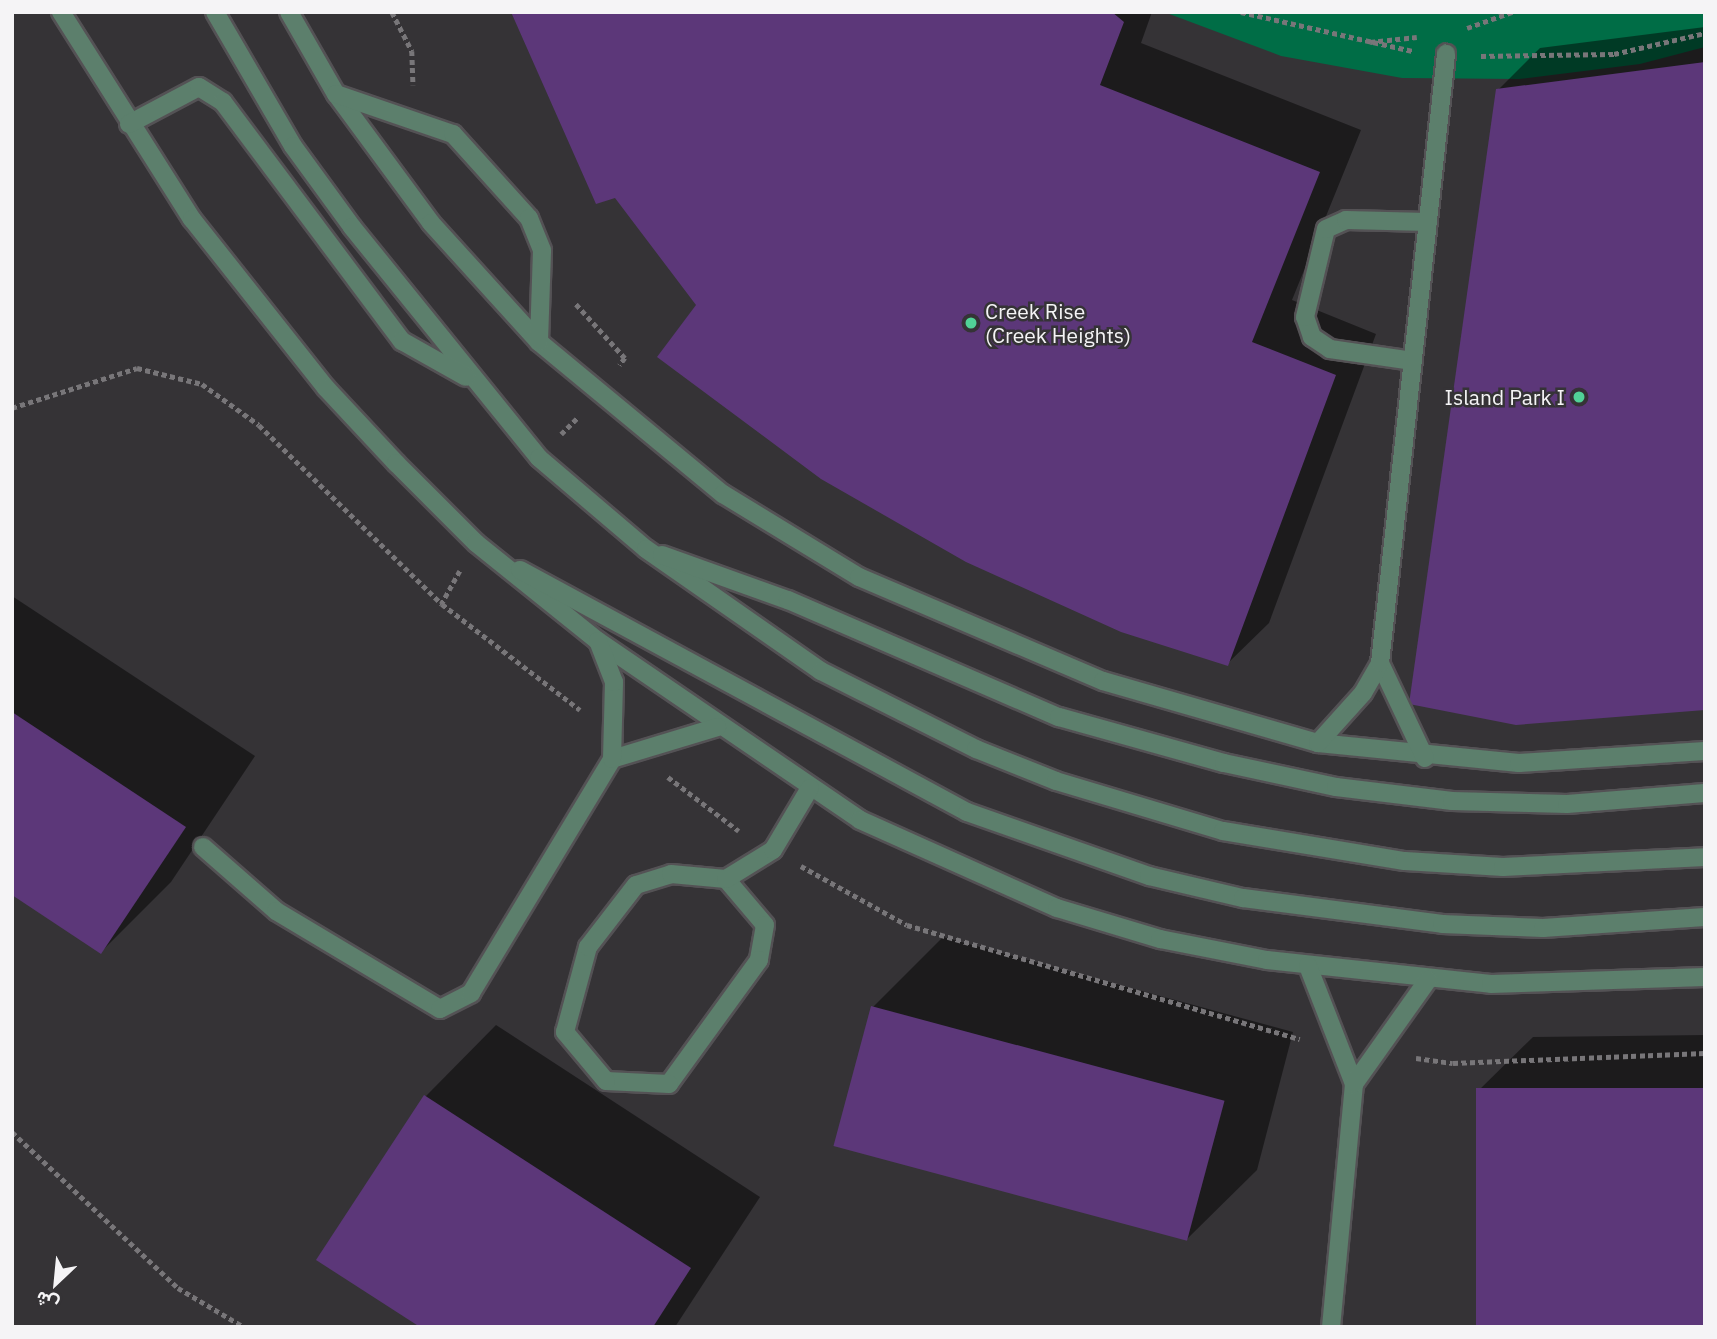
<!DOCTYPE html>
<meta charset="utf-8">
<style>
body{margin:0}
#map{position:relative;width:1717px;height:1339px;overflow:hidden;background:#353336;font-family:"IBM Plex Sans",Vazirmatn,sans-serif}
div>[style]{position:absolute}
.green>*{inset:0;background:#006d46}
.shadow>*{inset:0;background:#0007}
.building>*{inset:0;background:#5c3779;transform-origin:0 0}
.path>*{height:4.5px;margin-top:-2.25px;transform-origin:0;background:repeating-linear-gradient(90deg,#787679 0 5px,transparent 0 8.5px)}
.roads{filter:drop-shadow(2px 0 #545255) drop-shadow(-2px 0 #545255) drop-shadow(0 2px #545255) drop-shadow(0 -2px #545255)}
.minor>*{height:18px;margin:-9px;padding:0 9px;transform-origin:9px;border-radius:9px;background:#5c7f6c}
.dots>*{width:19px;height:19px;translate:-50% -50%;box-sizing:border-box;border:4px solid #353336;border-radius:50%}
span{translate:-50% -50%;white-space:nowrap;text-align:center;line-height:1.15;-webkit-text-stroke:5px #353336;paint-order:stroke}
.poi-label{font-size:21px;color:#f5f4f6}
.left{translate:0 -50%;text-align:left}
.right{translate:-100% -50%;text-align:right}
.frame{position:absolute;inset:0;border:14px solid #f5f4f6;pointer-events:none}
.north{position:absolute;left:21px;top:1248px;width:70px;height:70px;-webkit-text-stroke:5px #353336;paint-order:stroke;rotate:206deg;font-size:19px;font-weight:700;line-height:28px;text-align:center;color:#f5f4f6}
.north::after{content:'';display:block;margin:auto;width:24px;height:32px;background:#f5f4f6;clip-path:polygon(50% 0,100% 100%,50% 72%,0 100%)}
</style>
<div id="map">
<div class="green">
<i style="clip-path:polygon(1164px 12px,1705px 12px,1705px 47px,1640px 64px,1519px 79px,1402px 78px,1281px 56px)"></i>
</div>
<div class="shadow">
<i style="clip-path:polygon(513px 12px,1152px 12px,1141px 43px,1361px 130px,1292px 300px,1376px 334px,1269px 623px,1227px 664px,699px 305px)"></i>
<i style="clip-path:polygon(1705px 27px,1705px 708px,1516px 724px,1498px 90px,1540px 48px)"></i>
<i style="clip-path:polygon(12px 596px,255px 756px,171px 882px,101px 952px,12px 893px)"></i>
<i style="clip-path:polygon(943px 937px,1293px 1032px,1257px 1170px,1186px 1240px,873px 1007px)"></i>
<i style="clip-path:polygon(496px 1025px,760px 1197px,675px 1327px,423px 1327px,319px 1259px,426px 1096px)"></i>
<i style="clip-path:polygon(1705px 1035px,1705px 1327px,1478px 1091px,1533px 1037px)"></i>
</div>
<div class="building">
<i style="clip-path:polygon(511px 12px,1112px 12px,1124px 22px,1100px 85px,1320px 172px,1252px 342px,1336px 375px,1228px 666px,1121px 632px,966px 562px,821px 479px,657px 357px,696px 305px,615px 198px,596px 204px)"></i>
<i style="clip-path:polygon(1705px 62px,1705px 710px,1516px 725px,1409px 704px,1496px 89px)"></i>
<i style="clip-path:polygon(12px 712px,186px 827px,101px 954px,12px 895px)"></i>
<i style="left:871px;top:1006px;width:366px;height:145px;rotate:15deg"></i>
<i style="left:1705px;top:1088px;width:239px;height:229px;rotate:90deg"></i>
<i style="clip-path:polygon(424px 1095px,691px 1268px,653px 1327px,420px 1327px,316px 1260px)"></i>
</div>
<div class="path">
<i style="left:392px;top:12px;width:44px;rotate:62.9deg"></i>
<i style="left:412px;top:51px;width:34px;rotate:88deg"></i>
<i style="left:1241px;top:12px;width:176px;rotate:12.8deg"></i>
<i style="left:1467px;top:28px;width:48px;rotate:-19.6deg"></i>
<i style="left:1370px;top:42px;width:47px;rotate:-6.1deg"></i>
<i style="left:1481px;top:56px;width:133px;rotate:-0.9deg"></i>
<i style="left:1614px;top:54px;width:93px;rotate:-13deg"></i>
<i style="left:576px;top:304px;width:73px;rotate:47.8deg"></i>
<i style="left:625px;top:358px;width:9px;rotate:126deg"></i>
<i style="left:12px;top:408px;width:131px;rotate:-17.7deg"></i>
<i style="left:137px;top:368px;width:67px;rotate:13.8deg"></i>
<i style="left:202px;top:384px;width:70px;rotate:35.7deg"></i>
<i style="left:259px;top:425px;width:256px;rotate:44.4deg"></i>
<i style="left:561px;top:434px;width:23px;rotate:-45deg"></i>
<i style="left:460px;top:571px;width:38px;rotate:119deg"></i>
<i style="left:442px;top:604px;width:174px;rotate:37.5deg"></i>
<i style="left:668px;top:777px;width:89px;rotate:37.3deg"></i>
<i style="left:801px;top:866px;width:121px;rotate:29.1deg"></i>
<i style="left:907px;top:925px;width:409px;rotate:16.2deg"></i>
<i style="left:1416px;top:1058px;width:37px;rotate:8deg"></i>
<i style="left:1453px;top:1063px;width:252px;rotate:-2.3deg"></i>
<i style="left:12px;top:1132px;width:228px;rotate:43.2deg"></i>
<i style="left:178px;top:1288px;width:77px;rotate:30.6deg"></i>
</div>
<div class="roads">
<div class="minor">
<i style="left:61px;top:12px;width:245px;rotate:57.7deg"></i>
<i style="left:192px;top:219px;width:216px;rotate:51.6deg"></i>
<i style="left:326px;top:388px;width:103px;rotate:47deg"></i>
<i style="left:396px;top:463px;width:113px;rotate:45deg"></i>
<i style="left:476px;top:543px;width:156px;rotate:38.8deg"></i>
<i style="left:598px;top:641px;width:317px;rotate:34.3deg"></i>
<i style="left:860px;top:820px;width:216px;rotate:24.1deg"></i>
<i style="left:1057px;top:908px;width:108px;rotate:16.8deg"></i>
<i style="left:1160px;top:939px;width:109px;rotate:11.1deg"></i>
<i style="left:1267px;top:960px;width:225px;rotate:6.1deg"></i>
<i style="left:1491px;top:984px;width:214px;rotate:-1.9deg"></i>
<i style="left:215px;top:12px;width:155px;rotate:59.8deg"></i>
<i style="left:293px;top:146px;width:100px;rotate:53.9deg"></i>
<i style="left:352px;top:227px;width:297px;rotate:51deg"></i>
<i style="left:539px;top:458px;width:140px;rotate:40.4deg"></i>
<i style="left:646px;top:549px;width:213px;rotate:34.9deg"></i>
<i style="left:821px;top:671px;width:174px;rotate:26.7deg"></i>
<i style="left:976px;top:749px;width:86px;rotate:21.8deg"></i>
<i style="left:1056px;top:781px;width:174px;rotate:16.7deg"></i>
<i style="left:1223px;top:831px;width:184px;rotate:9.4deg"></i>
<i style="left:1405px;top:861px;width:98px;rotate:3.5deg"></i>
<i style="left:1503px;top:867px;width:202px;rotate:-2.8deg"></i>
<i style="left:289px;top:12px;width:95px;rotate:60.2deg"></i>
<i style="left:336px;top:94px;width:160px;rotate:53.6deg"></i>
<i style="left:431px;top:223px;width:161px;rotate:47.8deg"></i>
<i style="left:539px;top:342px;width:239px;rotate:39.6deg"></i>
<i style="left:723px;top:494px;width:159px;rotate:31.4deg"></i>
<i style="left:859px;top:577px;width:265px;rotate:23.1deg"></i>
<i style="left:1103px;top:681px;width:224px;rotate:16.1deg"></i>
<i style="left:1318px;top:743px;width:202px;rotate:5.7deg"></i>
<i style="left:1519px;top:763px;width:186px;rotate:-3.7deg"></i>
<i style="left:336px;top:94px;width:124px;rotate:18.9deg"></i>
<i style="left:453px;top:134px;width:113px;rotate:47.9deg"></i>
<i style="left:529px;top:218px;width:35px;rotate:68deg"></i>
<i style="left:542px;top:251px;width:91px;rotate:91.9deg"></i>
<i style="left:129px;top:124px;width:79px;rotate:-27.9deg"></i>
<i style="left:199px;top:87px;width:28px;rotate:32deg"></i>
<i style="left:223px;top:102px;width:299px;rotate:53.2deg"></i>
<i style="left:402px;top:341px;width:73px;rotate:29.4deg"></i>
<i style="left:1413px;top:361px;width:84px;rotate:-171.8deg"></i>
<i style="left:1330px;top:349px;width:22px;rotate:-146deg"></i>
<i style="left:1312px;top:337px;width:21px;rotate:-109deg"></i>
<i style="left:1305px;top:317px;width:90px;rotate:-76.6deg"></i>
<i style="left:1326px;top:229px;width:22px;rotate:-24deg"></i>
<i style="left:1346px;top:220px;width:82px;rotate:1.4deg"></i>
<i style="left:662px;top:555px;width:134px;rotate:19.7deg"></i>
<i style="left:788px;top:600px;width:295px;rotate:23.4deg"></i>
<i style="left:1059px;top:717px;width:171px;rotate:15.6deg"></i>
<i style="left:1224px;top:763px;width:115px;rotate:12.1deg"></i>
<i style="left:1336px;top:787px;width:117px;rotate:6.9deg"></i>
<i style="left:1452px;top:801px;width:115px;rotate:1.5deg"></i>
<i style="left:1567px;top:804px;width:138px;rotate:-4.6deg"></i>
<i style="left:520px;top:570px;width:508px;rotate:28.43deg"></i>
<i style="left:967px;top:812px;width:193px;rotate:19.4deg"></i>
<i style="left:1149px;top:876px;width:97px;rotate:13.2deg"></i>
<i style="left:1243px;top:898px;width:201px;rotate:7.4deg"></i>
<i style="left:1442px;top:924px;width:101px;rotate:2.3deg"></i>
<i style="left:1543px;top:928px;width:162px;rotate:-3.9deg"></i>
<i style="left:1380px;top:663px;width:105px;rotate:64.7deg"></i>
<i style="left:1318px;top:743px;width:67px;rotate:-48deg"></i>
<i style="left:1363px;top:693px;width:34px;rotate:-60deg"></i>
<i style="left:1380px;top:663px;width:613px;rotate:-83.81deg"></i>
<i style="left:612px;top:759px;width:110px;rotate:-16.9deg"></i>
<i style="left:203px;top:847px;width:97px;rotate:41.2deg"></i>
<i style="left:276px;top:911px;width:191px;rotate:30.9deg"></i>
<i style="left:440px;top:1009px;width:35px;rotate:-27deg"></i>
<i style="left:471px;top:993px;width:273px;rotate:-58.9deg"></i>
<i style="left:612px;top:759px;width:77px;rotate:-88.5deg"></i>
<i style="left:614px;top:682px;width:44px;rotate:-111.3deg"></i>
<i style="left:726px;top:879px;width:60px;rotate:49.7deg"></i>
<i style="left:765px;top:925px;width:36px;rotate:100deg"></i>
<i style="left:759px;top:960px;width:153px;rotate:126deg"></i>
<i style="left:669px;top:1084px;width:63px;rotate:-177.3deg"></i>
<i style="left:606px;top:1081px;width:64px;rotate:-129.9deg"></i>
<i style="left:565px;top:1032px;width:88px;rotate:-74.9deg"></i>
<i style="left:588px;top:947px;width:78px;rotate:-52.3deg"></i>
<i style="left:636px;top:885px;width:37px;rotate:-17deg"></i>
<i style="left:671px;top:874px;width:55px;rotate:5.2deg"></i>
<i style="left:726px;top:879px;width:55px;rotate:-31.7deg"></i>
<i style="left:773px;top:850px;width:72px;rotate:-59.2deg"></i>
<i style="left:1308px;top:966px;width:127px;rotate:68.7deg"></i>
<i style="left:1354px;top:1084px;width:244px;rotate:95.4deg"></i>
<i style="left:1354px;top:1084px;width:128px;rotate:-54.6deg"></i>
</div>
</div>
<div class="dots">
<i style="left:971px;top:323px;background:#51d397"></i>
<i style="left:1579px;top:397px;background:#51d397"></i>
</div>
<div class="poi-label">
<span class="left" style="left:985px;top:323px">Creek Rise<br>(Creek Heights)</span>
<span class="right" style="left:1565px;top:397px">Island Park I</span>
</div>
<div class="frame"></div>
<div class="north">ش</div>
</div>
